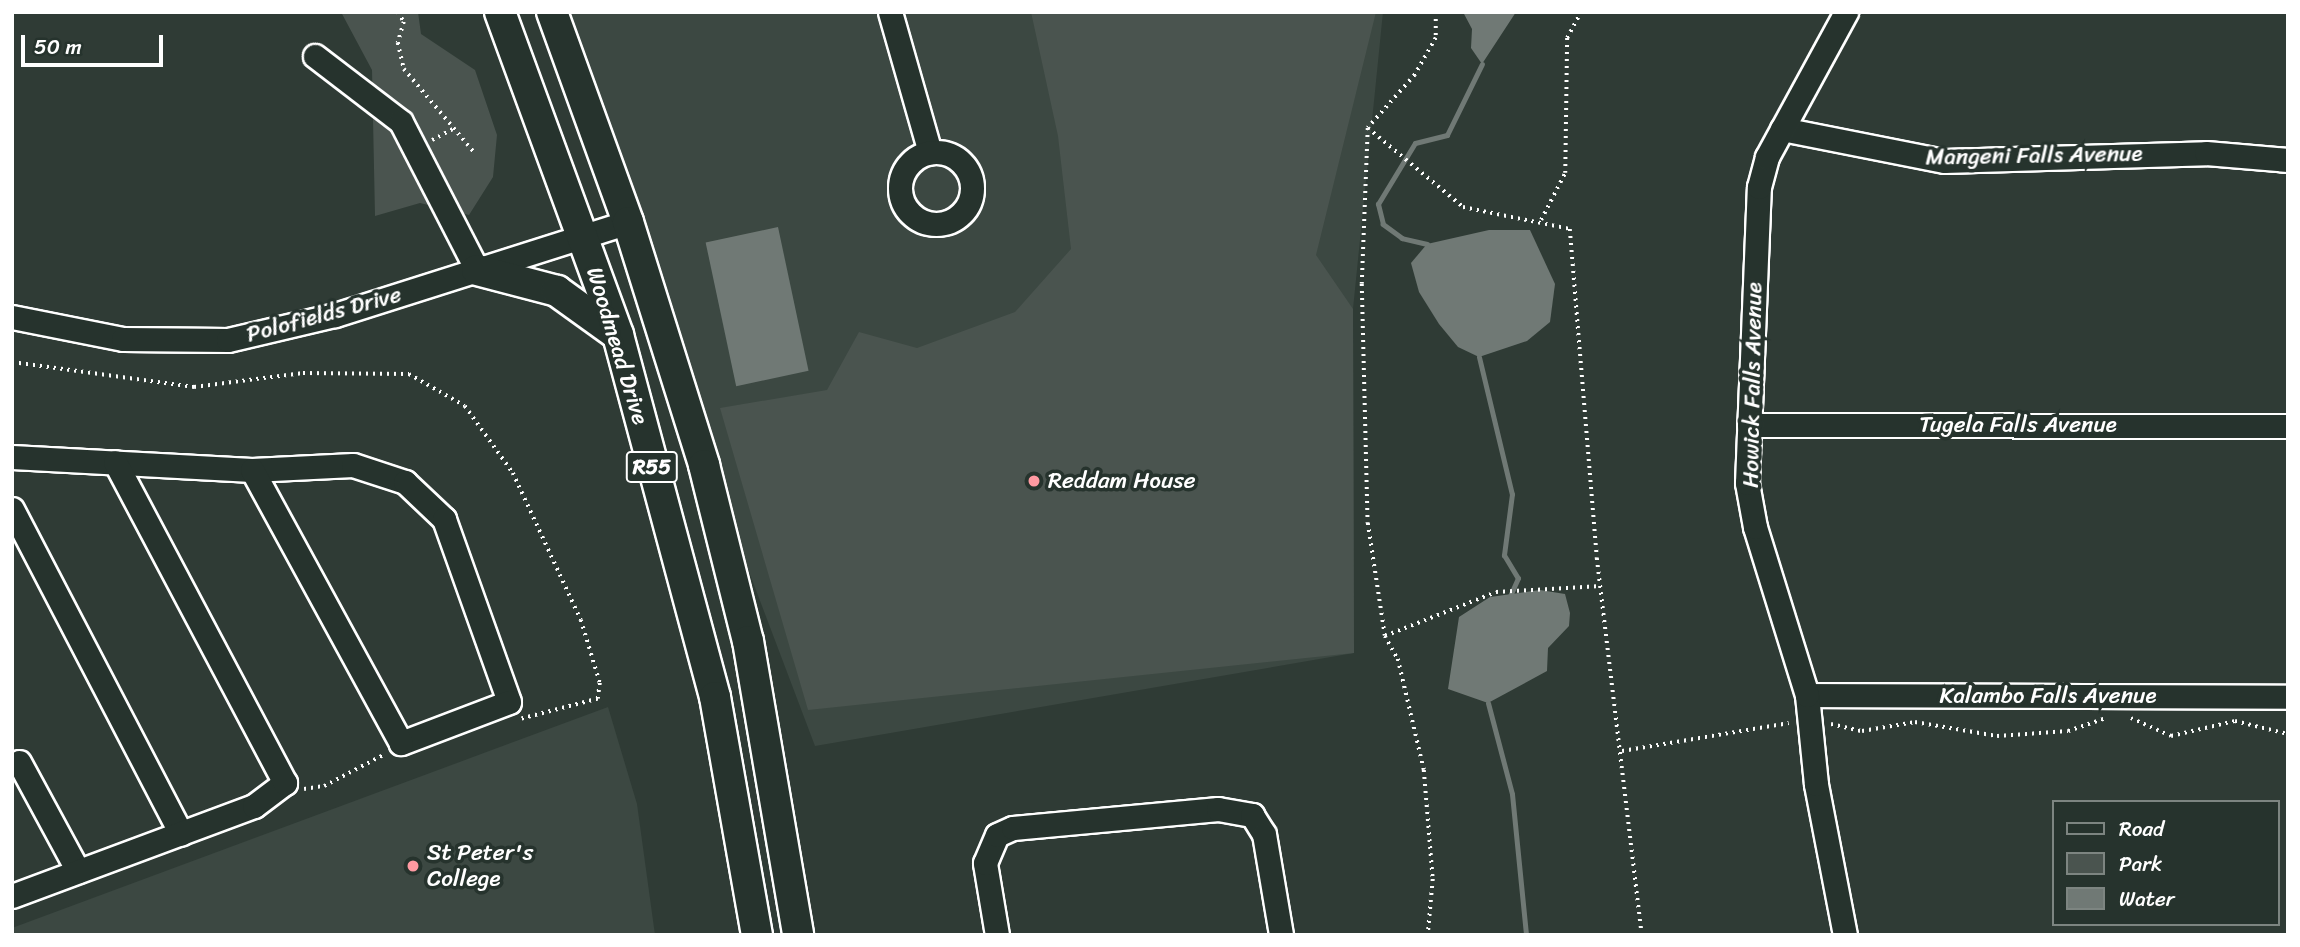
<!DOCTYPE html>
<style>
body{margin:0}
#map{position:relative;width:2300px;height:947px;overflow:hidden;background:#2f3b35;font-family:Sriracha,sans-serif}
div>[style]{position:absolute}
.built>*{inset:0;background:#3c4842}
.green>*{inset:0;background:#4a544f}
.water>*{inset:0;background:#707975;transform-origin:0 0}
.stream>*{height:5px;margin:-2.5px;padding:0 2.5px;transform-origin:2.5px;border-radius:2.5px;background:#707975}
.path>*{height:3.5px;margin-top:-1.75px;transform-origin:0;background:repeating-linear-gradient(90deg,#fff 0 2px,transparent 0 7px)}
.roads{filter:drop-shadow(2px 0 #fff) drop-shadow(-2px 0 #fff) drop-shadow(0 2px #fff) drop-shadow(0 -2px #fff)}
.minor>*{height:23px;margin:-11.5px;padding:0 11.5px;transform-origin:11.5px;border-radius:11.5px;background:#26332d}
.minor>.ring{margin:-11.5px;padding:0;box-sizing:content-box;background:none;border:23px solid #26332d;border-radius:50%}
.major>*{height:30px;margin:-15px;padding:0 15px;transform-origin:15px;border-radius:15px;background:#26332d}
.dots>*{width:19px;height:19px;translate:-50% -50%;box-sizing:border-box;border:4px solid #26332d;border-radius:50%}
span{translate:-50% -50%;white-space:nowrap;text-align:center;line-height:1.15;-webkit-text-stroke:7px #26332d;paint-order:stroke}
.shield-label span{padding:2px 5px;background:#26332d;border:2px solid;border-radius:5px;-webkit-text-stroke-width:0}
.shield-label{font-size:21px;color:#fff;font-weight:700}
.street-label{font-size:23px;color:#fff}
.poi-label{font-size:23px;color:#fff}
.left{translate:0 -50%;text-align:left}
.frame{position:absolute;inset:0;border:14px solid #fff;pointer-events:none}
.legend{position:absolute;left:2052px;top:800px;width:228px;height:126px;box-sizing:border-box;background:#26332d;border:2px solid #7d8581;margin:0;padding:9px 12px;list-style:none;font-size:21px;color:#fff}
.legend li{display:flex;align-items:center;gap:14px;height:35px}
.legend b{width:35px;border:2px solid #7d8581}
.scale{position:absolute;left:21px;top:35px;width:142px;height:32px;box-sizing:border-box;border:4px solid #fff;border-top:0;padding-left:9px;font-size:21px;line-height:24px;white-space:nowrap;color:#fff;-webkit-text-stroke:5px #26332d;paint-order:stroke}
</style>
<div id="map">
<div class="built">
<i style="clip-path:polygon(537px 12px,1383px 12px,1353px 309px,1354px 653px,815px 746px)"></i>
<i style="clip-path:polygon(608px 707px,637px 804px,655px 935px,12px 935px,12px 928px)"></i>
</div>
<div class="green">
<i style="clip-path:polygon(341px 12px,418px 12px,421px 34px,475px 70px,497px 135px,493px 177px,469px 215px,420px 203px,375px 216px,372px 70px)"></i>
<i style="clip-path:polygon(1031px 12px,1376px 12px,1316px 255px,1353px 309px,1354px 653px,808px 710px,720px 408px,827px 390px,859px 332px,917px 348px,1015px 312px,1071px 249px,1058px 136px)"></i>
</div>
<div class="water">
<i style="clip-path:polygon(1463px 12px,1516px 12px,1482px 64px,1471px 48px,1472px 29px)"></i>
<i style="left:778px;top:227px;width:147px;height:74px;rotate:78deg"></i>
<i style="clip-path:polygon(1489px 230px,1530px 230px,1555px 284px,1550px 322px,1527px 341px,1479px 357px,1458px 347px,1439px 324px,1419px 292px,1411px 263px,1427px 244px)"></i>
<i style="clip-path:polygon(1540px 590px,1565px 594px,1570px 613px,1569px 626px,1548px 648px,1547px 671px,1488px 703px,1448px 689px,1459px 617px,1490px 597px)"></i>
</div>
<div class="stream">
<i style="left:1427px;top:244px;width:26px;rotate:-167deg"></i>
<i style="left:1402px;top:238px;width:24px;rotate:-144deg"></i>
<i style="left:1383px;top:224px;width:21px;rotate:-104deg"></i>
<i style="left:1378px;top:204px;width:71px;rotate:-58.8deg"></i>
<i style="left:1415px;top:143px;width:33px;rotate:-14deg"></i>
<i style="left:1447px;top:135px;width:79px;rotate:-63.8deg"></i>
<i style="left:1479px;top:357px;width:141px;rotate:76.5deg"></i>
<i style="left:1512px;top:494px;width:62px;rotate:97.5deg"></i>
<i style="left:1504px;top:555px;width:27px;rotate:59deg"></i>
<i style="left:1518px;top:578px;width:20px;rotate:114deg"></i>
<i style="left:1488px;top:703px;width:94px;rotate:75.2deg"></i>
<i style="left:1512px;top:794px;width:142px;rotate:84.3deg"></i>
</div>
<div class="path">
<i style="left:398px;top:12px;width:12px;rotate:59deg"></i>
<i style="left:404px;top:22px;width:22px;rotate:106deg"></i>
<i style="left:398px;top:43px;width:27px;rotate:77deg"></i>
<i style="left:404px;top:69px;width:109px;rotate:49.9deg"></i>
<i style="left:1436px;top:12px;width:26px;rotate:90deg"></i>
<i style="left:1436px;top:38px;width:43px;rotate:119.6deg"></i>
<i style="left:1415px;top:75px;width:71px;rotate:131.6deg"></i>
<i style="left:1368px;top:128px;width:124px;rotate:39.7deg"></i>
<i style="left:1463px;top:207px;width:109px;rotate:11.6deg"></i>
<i style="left:1570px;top:229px;width:330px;rotate:85.3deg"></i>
<i style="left:1597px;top:558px;width:380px;rotate:83.2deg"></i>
<i style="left:1368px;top:128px;width:156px;rotate:92.2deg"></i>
<i style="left:1362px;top:284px;width:239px;rotate:88.6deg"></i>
<i style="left:1368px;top:523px;width:114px;rotate:81.4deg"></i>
<i style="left:1385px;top:636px;width:119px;rotate:-21.6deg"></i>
<i style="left:1496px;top:592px;width:105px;rotate:-3.3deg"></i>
<i style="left:432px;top:140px;width:24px;rotate:-28deg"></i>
<i style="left:1541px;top:220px;width:53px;rotate:-62.9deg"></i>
<i style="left:1565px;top:173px;width:135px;rotate:-89.2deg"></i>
<i style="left:1567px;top:38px;width:30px;rotate:-62deg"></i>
<i style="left:12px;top:362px;width:184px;rotate:7.8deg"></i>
<i style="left:194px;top:387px;width:110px;rotate:-7.3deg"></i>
<i style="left:303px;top:373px;width:106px;rotate:0.5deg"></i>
<i style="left:409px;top:374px;width:64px;rotate:29.7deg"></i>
<i style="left:465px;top:406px;width:82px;rotate:54.4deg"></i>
<i style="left:513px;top:473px;width:162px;rotate:65.2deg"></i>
<i style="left:581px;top:620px;width:66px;rotate:73.2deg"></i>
<i style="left:600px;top:683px;width:16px;rotate:97deg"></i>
<i style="left:598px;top:699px;width:79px;rotate:165.3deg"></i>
<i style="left:1385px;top:636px;width:26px;rotate:61deg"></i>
<i style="left:1398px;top:659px;width:114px;rotate:76.8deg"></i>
<i style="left:1424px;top:770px;width:109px;rotate:85.3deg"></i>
<i style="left:1433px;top:879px;width:56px;rotate:95.1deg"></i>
<i style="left:2131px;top:718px;width:44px;rotate:24.2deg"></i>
<i style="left:2171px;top:736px;width:66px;rotate:-13.2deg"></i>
<i style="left:2235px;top:721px;width:55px;rotate:13.8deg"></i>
<i style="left:1831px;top:724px;width:32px;rotate:13deg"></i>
<i style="left:1862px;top:731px;width:54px;rotate:-9.6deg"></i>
<i style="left:1915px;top:722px;width:83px;rotate:9.7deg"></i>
<i style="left:1997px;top:736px;width:71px;rotate:-4deg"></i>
<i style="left:2068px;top:731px;width:39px;rotate:-19deg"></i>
<i style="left:1622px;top:751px;width:169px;rotate:-9.5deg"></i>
<i style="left:304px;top:789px;width:20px;rotate:-9deg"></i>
<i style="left:324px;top:786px;width:69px;rotate:-27.7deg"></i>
</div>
<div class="roads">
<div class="minor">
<i style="left:890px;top:12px;width:146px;rotate:74.1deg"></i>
<i style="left:315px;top:56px;width:108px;rotate:37.5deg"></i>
<i style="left:401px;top:122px;width:166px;rotate:62.8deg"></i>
<i style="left:1782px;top:129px;width:165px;rotate:11.2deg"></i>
<i style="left:1944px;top:161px;width:262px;rotate:-1.7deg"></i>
<i style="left:2206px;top:153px;width:82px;rotate:4.9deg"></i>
<i class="ring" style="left:900px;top:152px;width:49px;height:49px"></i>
<i style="left:12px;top:317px;width:113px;rotate:11.2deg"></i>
<i style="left:123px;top:339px;width:105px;rotate:0.5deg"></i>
<i style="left:228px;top:340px;width:110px;rotate:-13.2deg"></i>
<i style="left:335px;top:315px;width:307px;rotate:-17.6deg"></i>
<i style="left:1749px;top:425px;width:539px;rotate:0.11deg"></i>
<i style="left:12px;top:457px;width:240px;rotate:3.1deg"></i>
<i style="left:252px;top:470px;width:101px;rotate:-2.8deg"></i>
<i style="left:353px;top:465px;width:55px;rotate:18.1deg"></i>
<i style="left:405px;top:482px;width:54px;rotate:43.5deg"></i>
<i style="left:444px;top:519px;width:194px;rotate:70.4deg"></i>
<i style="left:509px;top:702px;width:116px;rotate:159.2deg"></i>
<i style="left:401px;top:743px;width:311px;rotate:-118.6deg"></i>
<i style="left:12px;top:509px;width:366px;rotate:62.5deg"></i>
<i style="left:1807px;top:695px;width:481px;rotate:0.2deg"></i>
<i style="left:19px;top:762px;width:124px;rotate:61.6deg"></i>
<i style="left:12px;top:896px;width:258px;rotate:-20.4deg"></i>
<i style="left:254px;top:806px;width:39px;rotate:-37deg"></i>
<i style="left:285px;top:783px;width:363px;rotate:-117.9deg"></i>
<i style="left:997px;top:935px;width:73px;rotate:-99.5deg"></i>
<i style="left:985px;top:863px;width:30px;rotate:-67deg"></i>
<i style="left:997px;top:835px;width:17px;rotate:-24deg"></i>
<i style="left:1013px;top:828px;width:206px;rotate:-5.3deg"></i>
<i style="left:1218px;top:809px;width:35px;rotate:10deg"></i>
<i style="left:1252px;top:815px;width:22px;rotate:58deg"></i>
<i style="left:1264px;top:834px;width:102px;rotate:80.4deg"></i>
<i style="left:1845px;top:935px;width:154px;rotate:-100.9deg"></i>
<i style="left:1816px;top:784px;width:89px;rotate:-95.8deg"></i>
<i style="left:1807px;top:695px;width:176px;rotate:-107.2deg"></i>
<i style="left:1755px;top:527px;width:45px;rotate:-100.3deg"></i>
<i style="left:1747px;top:483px;width:296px;rotate:-87.7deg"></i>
<i style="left:1759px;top:187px;width:31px;rotate:-75deg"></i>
<i style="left:1767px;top:157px;width:165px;rotate:-61.4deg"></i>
</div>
<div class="major">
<i style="left:500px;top:12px;width:344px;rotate:69.9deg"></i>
<i style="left:618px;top:335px;width:375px;rotate:75deg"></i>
<i style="left:715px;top:697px;width:242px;rotate:80deg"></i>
<i style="left:552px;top:12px;width:223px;rotate:70.1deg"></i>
<i style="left:628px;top:222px;width:255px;rotate:72.6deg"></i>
<i style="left:704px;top:465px;width:181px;rotate:76deg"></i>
<i style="left:748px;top:641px;width:298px;rotate:80.3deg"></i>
<i style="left:477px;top:270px;width:83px;rotate:14.7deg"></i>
<i style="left:557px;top:291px;width:75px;rotate:35.8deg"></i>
</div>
</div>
<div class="dots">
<i style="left:1034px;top:481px;background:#ff9aa2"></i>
<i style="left:413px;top:866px;background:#ff9aa2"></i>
</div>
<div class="shield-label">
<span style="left:652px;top:467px">R55</span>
</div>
<div class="street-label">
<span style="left:2034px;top:156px;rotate:-1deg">Mangeni Falls Avenue</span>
<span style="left:324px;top:315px;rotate:-15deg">Polofields Drive</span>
<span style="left:617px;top:346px;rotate:73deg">Woodmead Drive</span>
<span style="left:1753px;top:385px;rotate:-89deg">Howick Falls Avenue</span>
<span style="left:2018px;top:425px">Tugela Falls Avenue</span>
<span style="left:2048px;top:696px">Kalambo Falls Avenue</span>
</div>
<div class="poi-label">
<span class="left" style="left:1048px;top:481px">Reddam House</span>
<span class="left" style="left:427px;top:866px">St Peter's<br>College</span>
</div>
<div class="frame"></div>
<ul class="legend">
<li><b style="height:9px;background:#26332d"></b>Road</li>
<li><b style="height:19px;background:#4a544f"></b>Park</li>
<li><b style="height:19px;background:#707975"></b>Water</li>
</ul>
<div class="scale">50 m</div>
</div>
